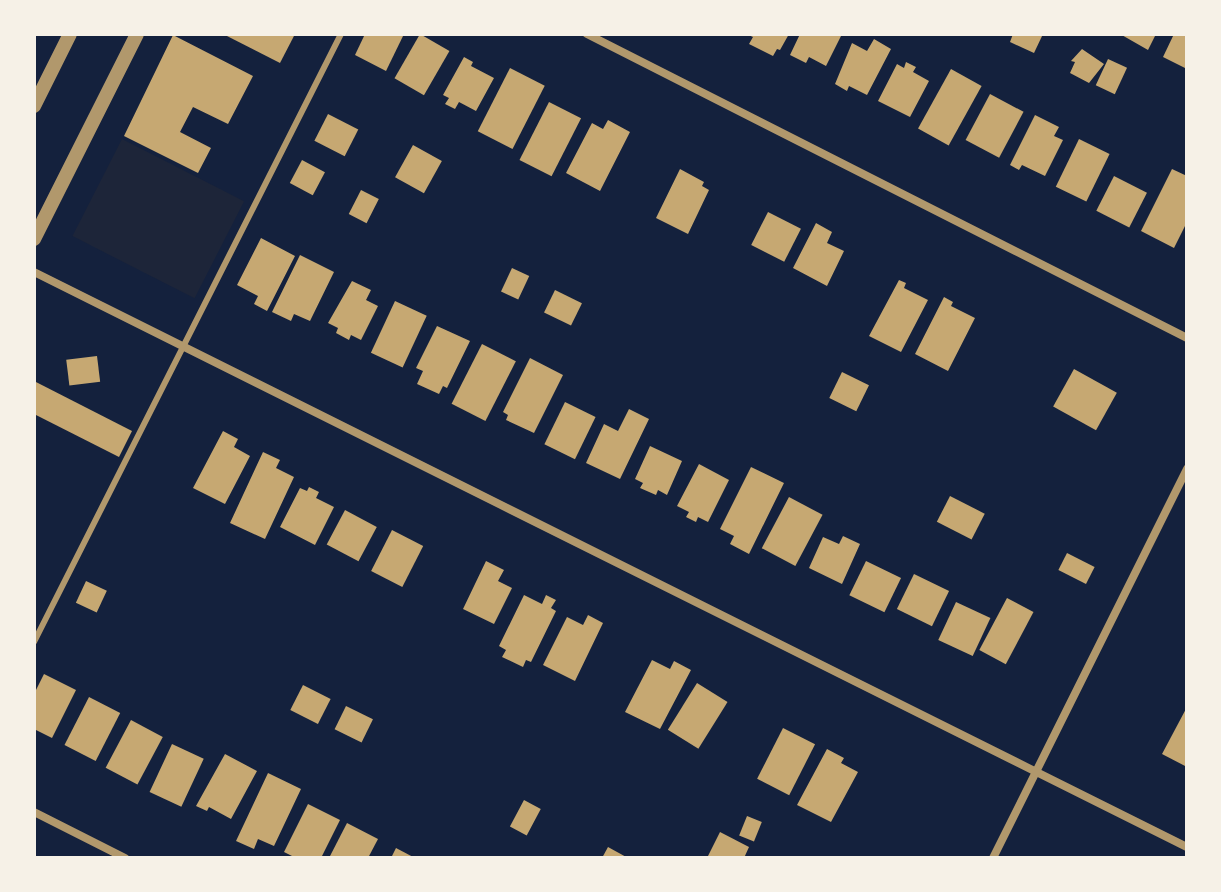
<!DOCTYPE html>
<style>
body{margin:0}
#map{position:relative;width:1221px;height:892px;overflow:hidden;background:#14213d;font-family:Overpass,sans-serif}
div>[style]{position:absolute}
.green>*{inset:0;background:#1d2539;transform-origin:0 0}
.building>*{inset:0;background:#c6a872;transform-origin:0 0}
.service>*{height:6px;margin:-3px;padding:0 3px;transform-origin:3px;border-radius:3px;background:#b1986c}
.minor>*{height:8px;margin:-4px;padding:0 4px;transform-origin:4px;border-radius:4px;background:#b1986c}
.tertiary>*{height:14px;margin:-7px;padding:0 7px;transform-origin:7px;border-radius:7px;background:#b1986c}
span{translate:-50% -50%;white-space:nowrap;text-align:center;line-height:1.15;-webkit-text-stroke:6px #f6f1e7;paint-order:stroke}
.frame{position:absolute;inset:0;border:36px solid #f6f1e7;pointer-events:none}
</style>
<div id="map">
<div class="green">
<i style="left:122px;top:139px;width:137px;height:109px;rotate:27deg"></i>
</div>
<div class="building">
<i style="clip-path:polygon(223px 34px,295px 34px,280px 63px)"></i>
<i style="clip-path:polygon(365px 34px,404px 34px,386px 71px,355px 55px)"></i>
<i style="left:420px;top:34px;width:34px;height:51px;rotate:30deg"></i>
<i style="clip-path:polygon(746px 34px,789px 34px,780px 50px,777px 49px,773px 56px,749px 44px,753px 37px)"></i>
<i style="clip-path:polygon(800px 34px,842px 34px,826px 66px,809px 57px,806px 63px,790px 55px)"></i>
<i style="clip-path:polygon(1013px 34px,1043px 34px,1034px 53px,1010px 42px)"></i>
<i style="clip-path:polygon(1120px 34px,1156px 34px,1148px 50px)"></i>
<i style="clip-path:polygon(1174px 34px,1187px 35px,1187px 69px,1163px 57px)"></i>
<i style="clip-path:polygon(173px 35px,253px 76px,228px 124px,193px 107px,180px 132px,211px 148px,198px 173px,124px 136px)"></i>
<i style="clip-path:polygon(874px 39px,891px 49px,867px 95px,849px 86px,847px 91px,835px 84px,852px 43px,867px 51px)"></i>
<i style="clip-path:polygon(1082px 49px,1104px 64px,1089px 83px,1070px 73px,1075px 62px,1071px 61px)"></i>
<i style="clip-path:polygon(464px 57px,473px 62px,471px 66px,494px 78px,476px 111px,459px 102px,455px 109px,445px 104px,449px 98px,443px 95px)"></i>
<i style="left:1108px;top:59px;width:21px;height:29px;rotate:25deg"></i>
<i style="clip-path:polygon(906px 62px,916px 67px,913px 72px,929px 81px,910px 117px,878px 101px,897px 64px,904px 68px)"></i>
<i style="left:510px;top:68px;width:39px;height:71px;rotate:27deg"></i>
<i style="left:951px;top:69px;width:35px;height:68px;rotate:29deg"></i>
<i style="left:990px;top:94px;width:38px;height:52px;rotate:28deg"></i>
<i style="left:549px;top:102px;width:36px;height:65px;rotate:27deg"></i>
<i style="left:328px;top:114px;width:34px;height:30px;rotate:27deg"></i>
<i style="clip-path:polygon(1035px 115px,1059px 127px,1054px 136px,1063px 140px,1045px 176px,1022px 165px,1019px 170px,1010px 165px)"></i>
<i style="clip-path:polygon(608px 120px,630px 132px,600px 191px,566px 173px,592px 123px,603px 129px)"></i>
<i style="left:1079px;top:139px;width:34px;height:53px;rotate:26deg"></i>
<i style="left:413px;top:145px;width:33px;height:37px;rotate:29deg"></i>
<i style="left:302px;top:160px;width:26px;height:26px;rotate:28deg"></i>
<i style="clip-path:polygon(680px 169px,704px 182px,702px 186px,709px 190px,688px 234px,656px 218px)"></i>
<i style="clip-path:polygon(1172px 169px,1187px 176px,1187px 222px,1174px 248px,1141px 231px)"></i>
<i style="left:1114px;top:176px;width:37px;height:39px;rotate:27deg"></i>
<i style="left:361px;top:190px;width:20px;height:27px;rotate:27deg"></i>
<i style="left:768px;top:212px;width:37px;height:37px;rotate:27deg"></i>
<i style="clip-path:polygon(816px 223px,832px 232px,827px 243px,844px 251px,827px 286px,793px 268px)"></i>
<i style="clip-path:polygon(261px 238px,295px 256px,267px 311px,254px 304px,258px 296px,237px 285px)"></i>
<i style="clip-path:polygon(300px 255px,334px 272px,310px 321px,294px 314px,291px 321px,272px 312px)"></i>
<i style="left:512px;top:268px;width:19px;height:26px;rotate:25deg"></i>
<i style="clip-path:polygon(899px 280px,906px 283px,904px 288px,928px 300px,901px 352px,869px 336px)"></i>
<i style="clip-path:polygon(352px 281px,371px 290px,366px 300px,378px 306px,361px 340px,351px 335px,349px 340px,336px 333px,338px 328px,328px 323px)"></i>
<i style="left:555px;top:290px;width:30px;height:25px;rotate:26deg"></i>
<i style="clip-path:polygon(944px 297px,953px 302px,951px 306px,975px 318px,948px 371px,915px 354px)"></i>
<i style="left:395px;top:301px;width:35px;height:57px;rotate:25deg"></i>
<i style="clip-path:polygon(437px 326px,470px 341px,447px 388px,443px 386px,439px 394px,417px 384px,423px 371px,416px 368px)"></i>
<i style="left:482px;top:344px;width:38px;height:67px;rotate:27deg"></i>
<i style="left:97px;top:356px;width:26px;height:31px;rotate:83deg"></i>
<i style="clip-path:polygon(530px 358px,563px 375px,534px 433px,506px 420px,508px 415px,503px 412px)"></i>
<i style="left:1074px;top:369px;width:49px;height:43px;rotate:29deg"></i>
<i style="left:842px;top:372px;width:30px;height:29px;rotate:26deg"></i>
<i style="clip-path:polygon(34px 381px,132px 431px,119px 457px,34px 414px)"></i>
<i style="left:565px;top:402px;width:34px;height:47px;rotate:26deg"></i>
<i style="clip-path:polygon(629px 409px,649px 419px,620px 479px,586px 463px,604px 424px,618px 431px)"></i>
<i style="clip-path:polygon(223px 431px,238px 439px,234px 447px,250px 456px,225px 504px,193px 488px)"></i>
<i style="clip-path:polygon(650px 446px,682px 461px,667px 495px,658px 490px,656px 495px,640px 488px,643px 483px,635px 479px)"></i>
<i style="clip-path:polygon(263px 452px,280px 460px,276px 468px,294px 477px,265px 539px,230px 523px)"></i>
<i style="clip-path:polygon(699px 464px,729px 480px,708px 522px,698px 517px,696px 522px,686px 517px,689px 512px,677px 506px)"></i>
<i style="clip-path:polygon(751px 467px,784px 483px,749px 554px,730px 544px,734px 536px,720px 529px)"></i>
<i style="clip-path:polygon(309px 487px,319px 492px,316px 498px,334px 507px,315px 545px,280px 527px,300px 488px,307px 491px)"></i>
<i style="left:950px;top:496px;width:39px;height:29px;rotate:27deg"></i>
<i style="left:789px;top:497px;width:38px;height:58px;rotate:28deg"></i>
<i style="left:345px;top:510px;width:36px;height:39px;rotate:28deg"></i>
<i style="left:392px;top:530px;width:35px;height:46px;rotate:27deg"></i>
<i style="clip-path:polygon(843px 536px,860px 544px,842px 584px,809px 568px,823px 537px,839px 544px)"></i>
<i style="left:1067px;top:553px;width:31px;height:19px;rotate:27deg"></i>
<i style="clip-path:polygon(486px 561px,504px 570px,498px 581px,512px 588px,494px 624px,463px 609px)"></i>
<i style="left:866px;top:561px;width:39px;height:38px;rotate:26deg"></i>
<i style="left:914px;top:574px;width:39px;height:39px;rotate:26deg"></i>
<i style="left:86px;top:581px;width:23px;height:24px;rotate:25deg"></i>
<i style="clip-path:polygon(524px 595px,542px 604px,546px 595px,556px 600px,551px 608px,556px 611px,531px 662px,526px 660px,523px 667px,502px 657px,506px 650px,499px 646px)"></i>
<i style="left:1007px;top:598px;width:30px;height:59px;rotate:28deg"></i>
<i style="left:956px;top:602px;width:38px;height:42px;rotate:25deg"></i>
<i style="clip-path:polygon(588px 615px,603px 623px,575px 681px,543px 665px,567px 617px,583px 625px)"></i>
<i style="clip-path:polygon(652px 660px,670px 669px,674px 661px,691px 670px,660px 729px,625px 712px)"></i>
<i style="clip-path:polygon(44px 674px,76px 690px,52px 738px,34px 729px,34px 694px)"></i>
<i style="left:697px;top:683px;width:36px;height:55px;rotate:32deg"></i>
<i style="left:303px;top:685px;width:31px;height:28px;rotate:27deg"></i>
<i style="left:89px;top:697px;width:35px;height:54px;rotate:27deg"></i>
<i style="left:346px;top:706px;width:30px;height:26px;rotate:26deg"></i>
<i style="clip-path:polygon(1187px 707px,1187px 767px,1162px 754px)"></i>
<i style="left:131px;top:720px;width:36px;height:54px;rotate:28deg"></i>
<i style="left:783px;top:728px;width:36px;height:57px;rotate:27deg"></i>
<i style="left:172px;top:744px;width:35px;height:53px;rotate:25deg"></i>
<i style="clip-path:polygon(827px 749px,844px 758px,841px 763px,858px 772px,831px 822px,797px 805px)"></i>
<i style="clip-path:polygon(225px 754px,257px 771px,231px 819px,209px 807px,207px 811px,196px 806px)"></i>
<i style="clip-path:polygon(268px 773px,301px 789px,274px 846px,258px 839px,254px 849px,236px 841px)"></i>
<i style="left:524px;top:800px;width:19px;height:30px;rotate:28deg"></i>
<i style="clip-path:polygon(308px 804px,340px 820px,321px 858px,296px 858px,284px 852px)"></i>
<i style="left:747px;top:816px;width:16px;height:21px;rotate:22deg"></i>
<i style="clip-path:polygon(347px 823px,378px 839px,368px 858px,329px 858px)"></i>
<i style="clip-path:polygon(720px 832px,749px 847px,744px 858px,707px 858px)"></i>
<i style="clip-path:polygon(608px 847px,628px 858px,602px 858px)"></i>
<i style="clip-path:polygon(396px 848px,415px 858px,391px 858px)"></i>
</div>
<div class="service">
<i style="left:34px;top:642px;width:681px;rotate:-63.21deg"></i>
</div>
<div class="minor">
<i style="left:587px;top:34px;width:673px;rotate:26.87deg"></i>
<i style="left:34px;top:272px;width:1288px;rotate:26.51deg"></i>
<i style="left:34px;top:812px;width:102px;rotate:26.8deg"></i>
<i style="left:993px;top:858px;width:435px;rotate:-63.5deg"></i>
</div>
<div class="tertiary">
<i style="left:34px;top:106px;width:80px;rotate:-63.4deg"></i>
<i style="left:34px;top:239px;width:229px;rotate:-63.3deg"></i>
</div>
<div class="frame"></div>
</div>
